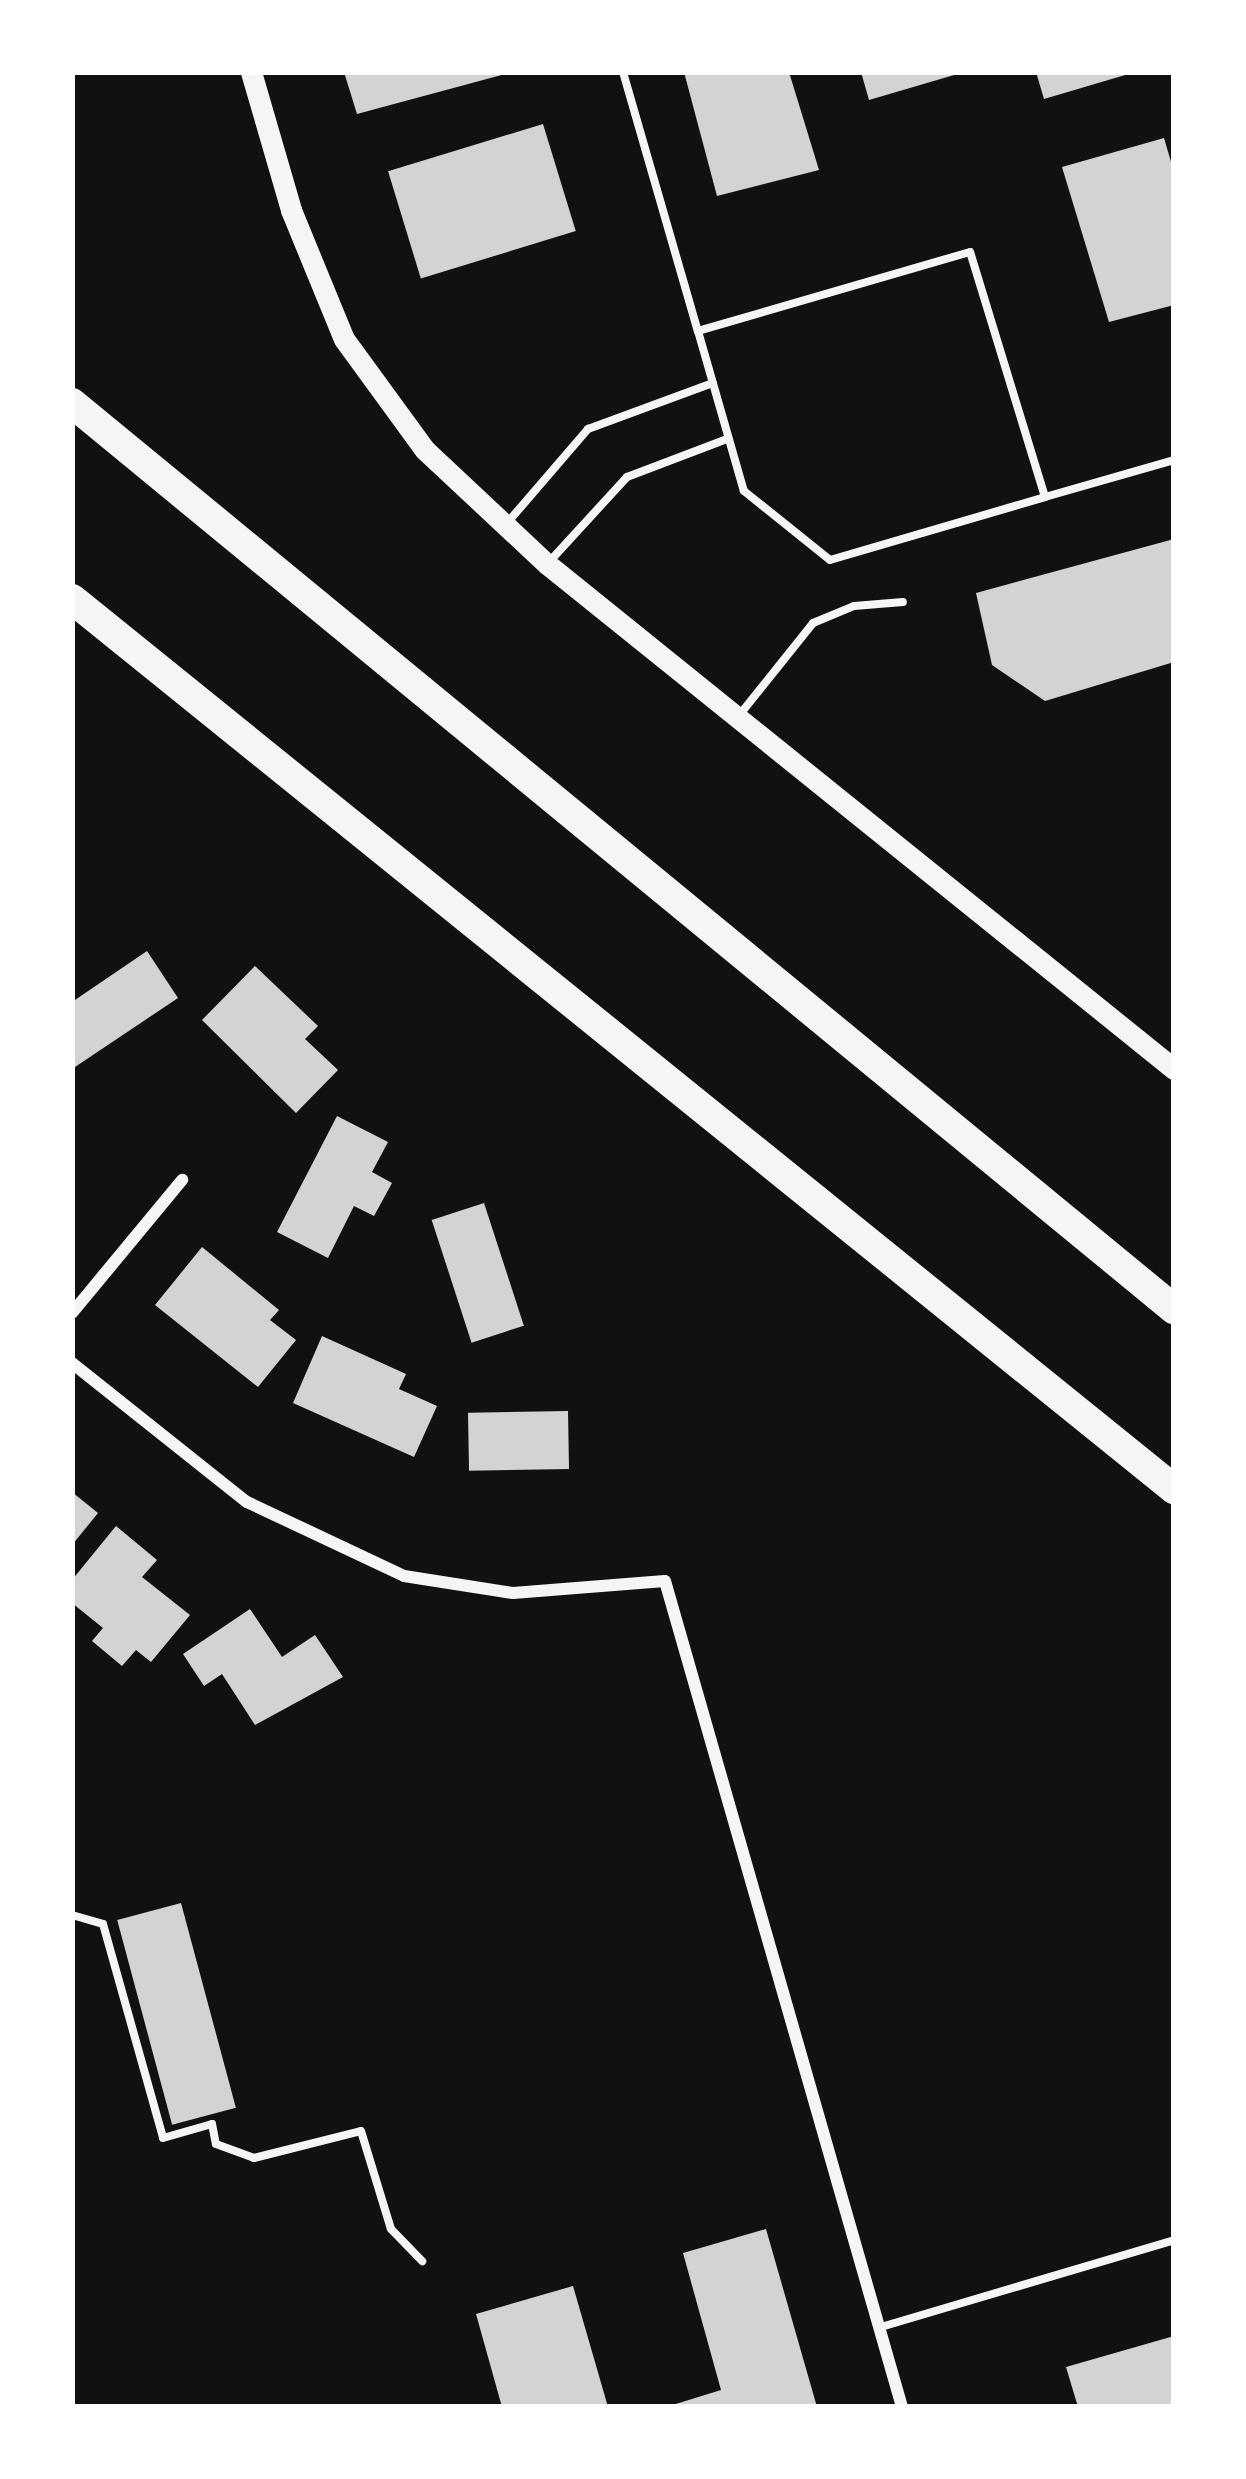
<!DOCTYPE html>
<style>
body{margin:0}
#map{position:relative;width:1246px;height:2479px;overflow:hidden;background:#111;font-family:"Nunito Sans",sans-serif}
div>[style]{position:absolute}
.building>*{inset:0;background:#d3d3d3;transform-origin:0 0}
.path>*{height:8px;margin:-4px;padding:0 4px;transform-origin:4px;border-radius:4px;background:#f5f5f5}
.service>*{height:8px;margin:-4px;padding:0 4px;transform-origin:4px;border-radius:4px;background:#f5f5f5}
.minor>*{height:12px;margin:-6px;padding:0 6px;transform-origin:6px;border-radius:6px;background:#f5f5f5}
.tertiary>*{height:21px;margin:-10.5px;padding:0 10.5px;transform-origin:10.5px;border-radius:10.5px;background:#f5f5f5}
.motorway>*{height:30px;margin:-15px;padding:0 15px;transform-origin:15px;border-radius:15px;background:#f5f5f5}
span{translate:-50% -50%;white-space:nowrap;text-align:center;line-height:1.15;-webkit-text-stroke:9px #fff;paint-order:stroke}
.frame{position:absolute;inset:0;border:75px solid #fff;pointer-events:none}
</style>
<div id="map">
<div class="building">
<i style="clip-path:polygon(344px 72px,509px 72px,509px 73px,357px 114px)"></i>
<i style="clip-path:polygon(684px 72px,789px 72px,819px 170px,717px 196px)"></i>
<i style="clip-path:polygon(861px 72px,961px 72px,961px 73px,869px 100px)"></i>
<i style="clip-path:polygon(1036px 72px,1132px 72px,1132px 73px,1044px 99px)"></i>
<i style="left:543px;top:124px;width:112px;height:162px;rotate:73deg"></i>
<i style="clip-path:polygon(1164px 138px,1174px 172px,1174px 305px,1109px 322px,1062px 167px)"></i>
<i style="clip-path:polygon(1174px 539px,1174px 662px,1045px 701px,992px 665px,976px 593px)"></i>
<i style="clip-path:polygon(147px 951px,178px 998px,72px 1069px,72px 1002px)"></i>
<i style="clip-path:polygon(255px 966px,318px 1026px,305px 1039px,338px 1070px,296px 1113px,202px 1020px)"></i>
<i style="clip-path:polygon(337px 1116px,388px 1142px,372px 1172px,392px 1183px,374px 1216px,354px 1206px,328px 1258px,277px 1232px)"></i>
<i style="left:484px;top:1203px;width:129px;height:55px;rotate:72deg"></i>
<i style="clip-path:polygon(202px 1247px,279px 1310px,270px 1320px,296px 1340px,258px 1387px,155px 1305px)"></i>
<i style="clip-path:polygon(322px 1336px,406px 1374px,399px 1389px,437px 1406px,414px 1457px,293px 1403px)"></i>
<i style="left:568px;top:1411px;width:58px;height:100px;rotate:89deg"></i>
<i style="clip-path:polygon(72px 1492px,98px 1513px,72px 1545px)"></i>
<i style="clip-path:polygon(116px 1526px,157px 1560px,142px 1577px,190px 1615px,151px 1662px,136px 1650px,122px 1666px,92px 1641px,103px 1628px,72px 1603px,72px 1580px)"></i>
<i style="clip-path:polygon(250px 1609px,282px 1657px,315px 1635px,343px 1677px,255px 1725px,222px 1674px,204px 1686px,183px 1654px)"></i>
<i style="left:181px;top:1903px;width:212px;height:66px;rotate:75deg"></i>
<i style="clip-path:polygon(766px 2229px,817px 2407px,666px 2407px,721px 2390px,683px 2253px)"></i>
<i style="clip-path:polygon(573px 2286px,608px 2407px,502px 2407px,476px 2314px)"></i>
<i style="clip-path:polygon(1174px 2336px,1174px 2407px,1078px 2407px,1066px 2367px)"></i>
</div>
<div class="path">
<i style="left:72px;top:1915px;width:32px;rotate:16deg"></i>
<i style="left:103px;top:1924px;width:222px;rotate:74.3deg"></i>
<i style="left:163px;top:2138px;width:51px;rotate:-15.9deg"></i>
<i style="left:212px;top:2124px;width:20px;rotate:79deg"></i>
<i style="left:216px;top:2144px;width:40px;rotate:20.2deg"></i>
<i style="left:254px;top:2158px;width:110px;rotate:-14.2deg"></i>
<i style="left:361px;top:2131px;width:102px;rotate:73deg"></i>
<i style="left:391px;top:2229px;width:45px;rotate:45.9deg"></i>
</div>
<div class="service">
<i style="left:623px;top:72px;width:270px;rotate:73.9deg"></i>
<i style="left:1045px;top:497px;width:256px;rotate:-107deg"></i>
<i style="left:970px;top:252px;width:283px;rotate:163.8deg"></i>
<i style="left:698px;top:331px;width:166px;rotate:74deg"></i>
<i style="left:744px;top:491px;width:110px;rotate:38.7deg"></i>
<i style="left:830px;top:560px;width:224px;rotate:-16.3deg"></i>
<i style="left:1045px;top:497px;width:134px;rotate:-16deg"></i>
<i style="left:508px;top:522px;width:123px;rotate:-49.3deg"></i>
<i style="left:588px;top:429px;width:133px;rotate:-20.2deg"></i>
<i style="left:550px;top:561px;width:114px;rotate:-47.5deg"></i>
<i style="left:627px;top:477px;width:107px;rotate:-20.8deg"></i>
<i style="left:741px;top:713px;width:115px;rotate:-51.3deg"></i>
<i style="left:813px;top:623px;width:44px;rotate:-22.5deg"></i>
<i style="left:854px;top:606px;width:49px;rotate:-4.7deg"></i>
<i style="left:881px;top:2327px;width:306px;rotate:-16.5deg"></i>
</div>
<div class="minor">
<i style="left:72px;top:1313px;width:173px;rotate:-50.4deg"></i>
<i style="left:72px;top:1363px;width:223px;rotate:38.5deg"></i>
<i style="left:247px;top:1502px;width:174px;rotate:25.2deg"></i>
<i style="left:404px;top:1576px;width:110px;rotate:8.9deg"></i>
<i style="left:513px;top:1593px;width:152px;rotate:-4.5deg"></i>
<i style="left:665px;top:1581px;width:859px;rotate:73.99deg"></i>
</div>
<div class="tertiary">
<i style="left:251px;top:72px;width:144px;rotate:73.8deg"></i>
<i style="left:291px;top:210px;width:139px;rotate:67.7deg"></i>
<i style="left:344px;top:339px;width:137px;rotate:53.9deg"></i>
<i style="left:425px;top:450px;width:167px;rotate:43.1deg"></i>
<i style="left:547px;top:564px;width:805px;rotate:38.85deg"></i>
</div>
<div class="motorway">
<i style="left:72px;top:403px;width:1427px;rotate:39.43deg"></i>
<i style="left:72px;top:599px;width:1417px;rotate:38.93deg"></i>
</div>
<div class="frame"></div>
</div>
